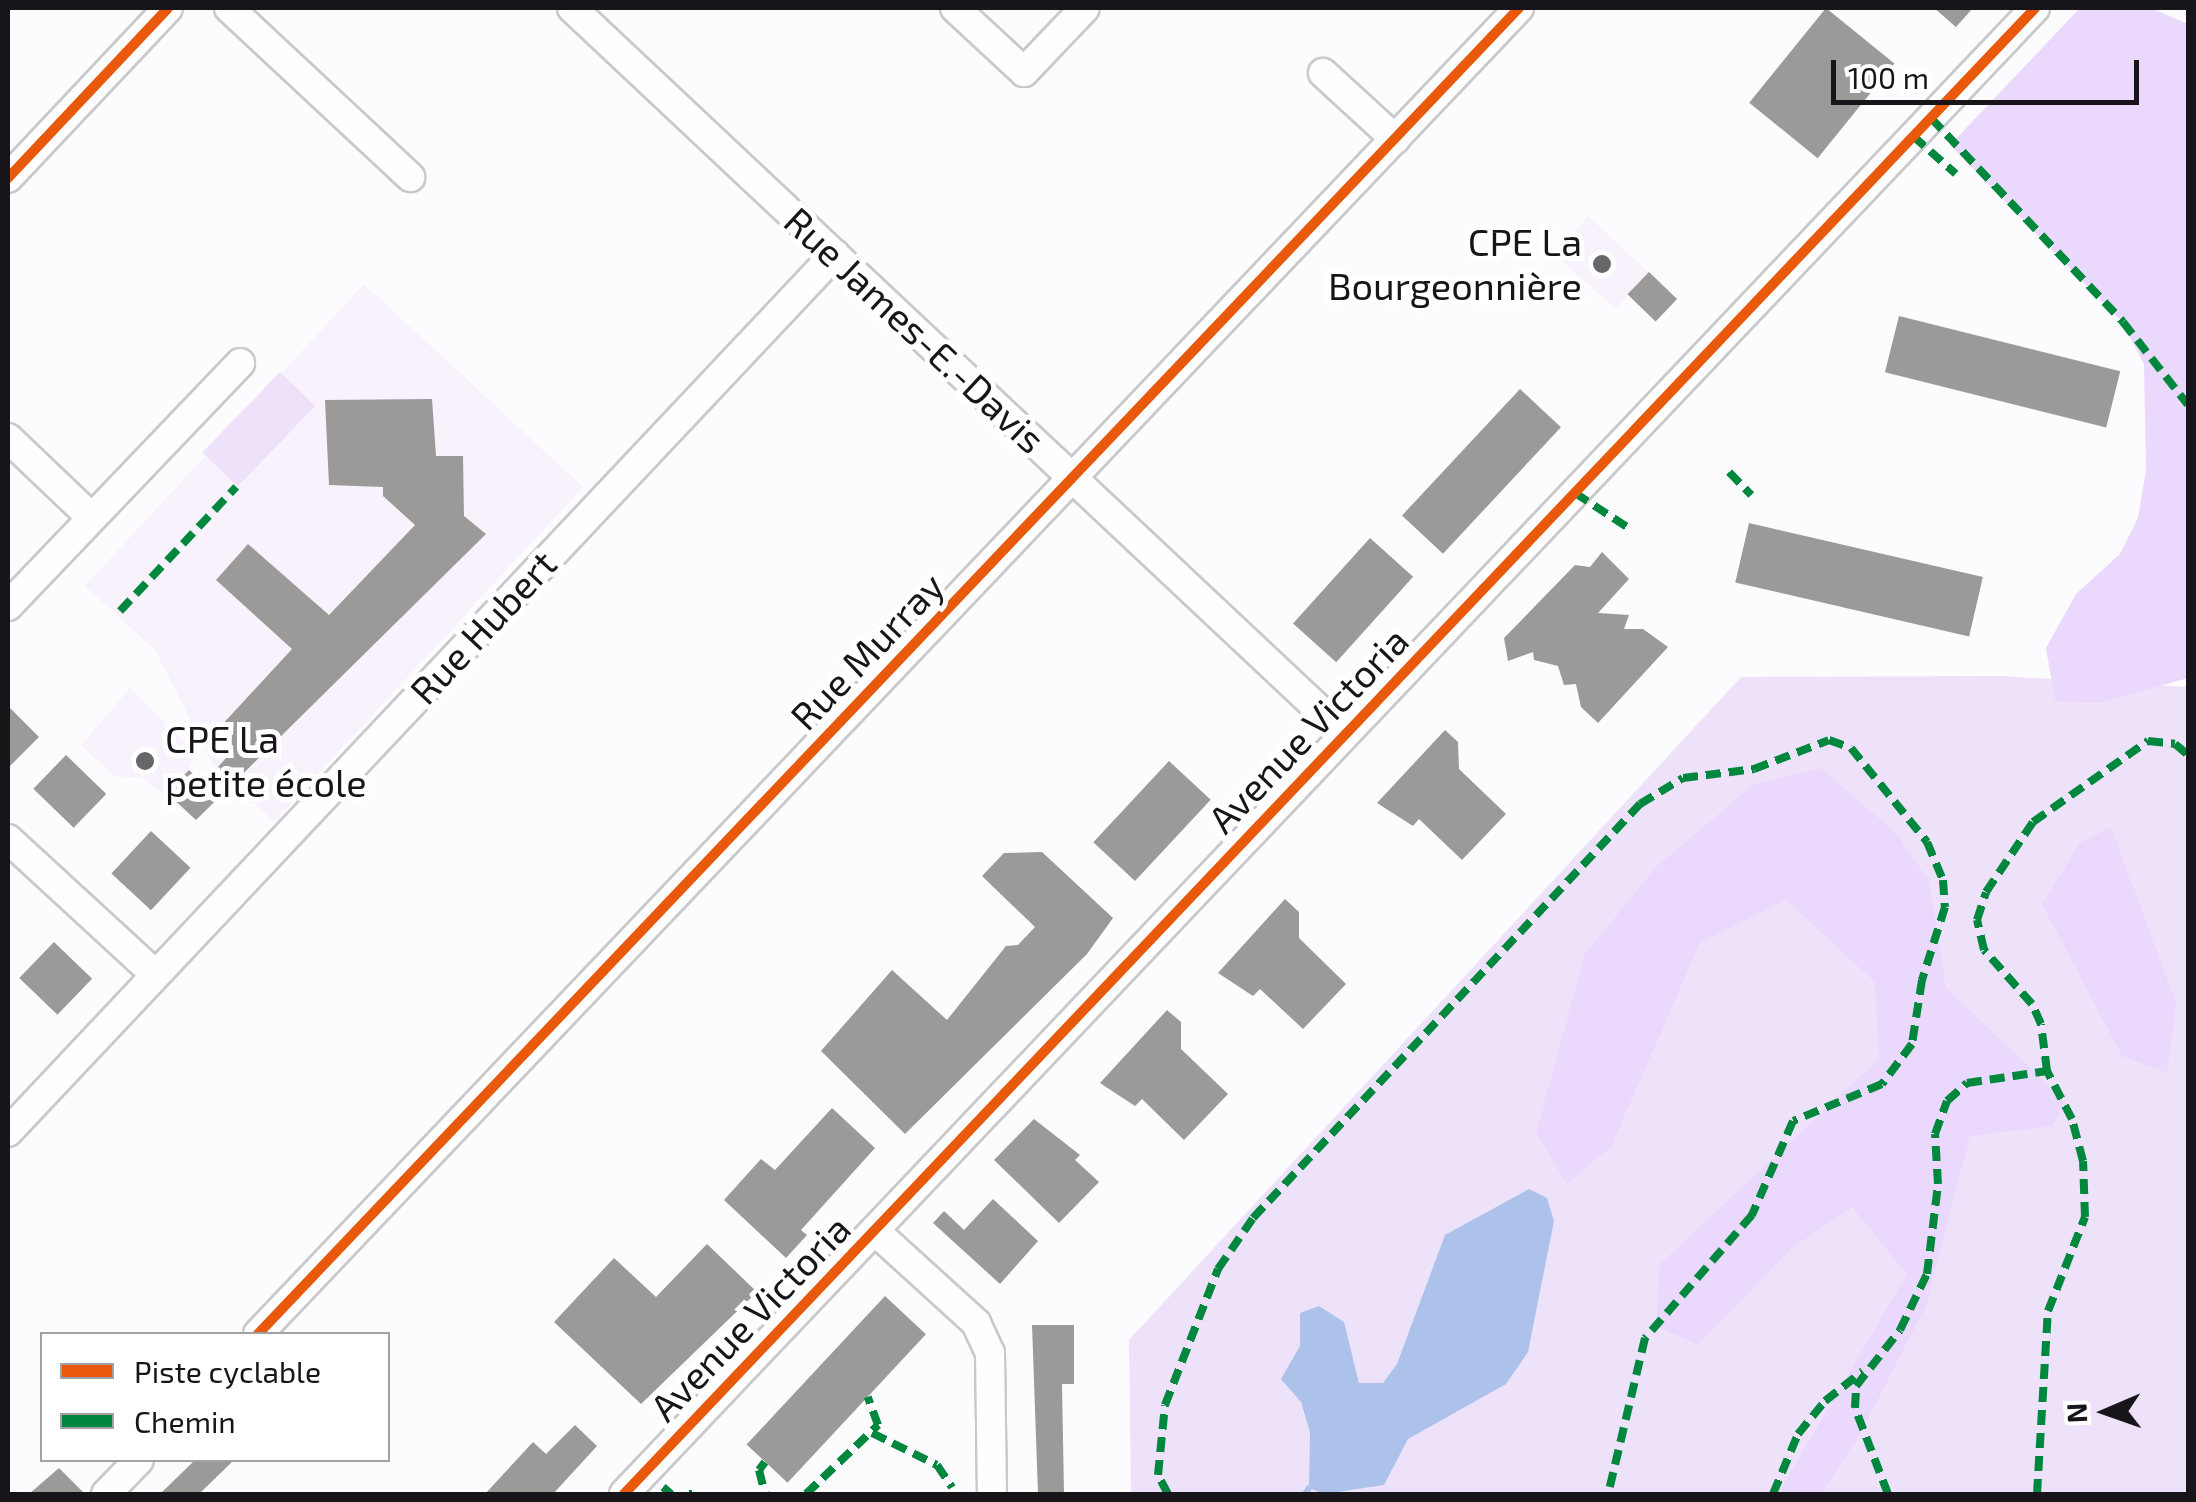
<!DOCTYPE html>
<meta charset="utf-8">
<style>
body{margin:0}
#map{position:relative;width:2196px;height:1502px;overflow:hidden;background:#fcfbfd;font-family:"Exo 2",sans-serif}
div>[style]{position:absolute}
.built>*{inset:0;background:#f8f2fd}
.green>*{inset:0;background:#ede2fa;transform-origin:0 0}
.forest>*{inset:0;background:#ead9fc}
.water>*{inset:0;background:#adc2ea}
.stream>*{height:6px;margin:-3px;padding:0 3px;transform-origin:3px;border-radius:3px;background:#adc2ea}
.building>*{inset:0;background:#9c9999;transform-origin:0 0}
.roads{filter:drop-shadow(2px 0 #c9c8cb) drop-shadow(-2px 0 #c9c8cb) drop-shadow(0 2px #c9c8cb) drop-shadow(0 -2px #c9c8cb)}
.minor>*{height:28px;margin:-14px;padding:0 14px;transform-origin:14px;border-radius:14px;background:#fffeff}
.quiet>*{height:8px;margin-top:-4px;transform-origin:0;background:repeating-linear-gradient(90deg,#00873e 0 15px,transparent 0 23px)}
.cycleway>*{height:10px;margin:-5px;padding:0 5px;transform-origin:5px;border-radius:5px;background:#e8590c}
.dots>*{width:28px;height:28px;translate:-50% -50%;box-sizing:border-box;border:5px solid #fff;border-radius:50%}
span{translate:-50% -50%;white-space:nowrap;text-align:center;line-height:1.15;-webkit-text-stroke:10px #fff;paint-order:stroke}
.poi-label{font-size:38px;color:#171519}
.right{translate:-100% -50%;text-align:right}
.left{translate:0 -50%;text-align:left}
.street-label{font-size:38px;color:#171519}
.frame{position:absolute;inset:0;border:10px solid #171519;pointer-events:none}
.legend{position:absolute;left:40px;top:1332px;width:350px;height:130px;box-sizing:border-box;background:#fff;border:2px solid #a2a1a3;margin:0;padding:12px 18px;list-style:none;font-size:30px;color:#171519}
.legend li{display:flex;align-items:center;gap:20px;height:50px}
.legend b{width:50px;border:2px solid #a2a1a3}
.north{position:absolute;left:2056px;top:1362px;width:100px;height:100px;-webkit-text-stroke:8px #fff;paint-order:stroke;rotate:268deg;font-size:28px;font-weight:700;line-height:40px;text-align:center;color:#171519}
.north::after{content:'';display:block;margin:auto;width:35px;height:45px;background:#171519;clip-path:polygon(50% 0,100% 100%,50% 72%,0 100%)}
.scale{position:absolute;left:1831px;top:60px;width:308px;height:45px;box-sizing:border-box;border:5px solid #171519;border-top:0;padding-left:12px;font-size:30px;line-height:35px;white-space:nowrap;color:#171519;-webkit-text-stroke:8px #fff;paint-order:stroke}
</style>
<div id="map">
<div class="built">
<i style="clip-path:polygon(1588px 216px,1677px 299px,1657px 322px,1629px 295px,1616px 309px,1556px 256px)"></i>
<i style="clip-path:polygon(364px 284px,583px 487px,274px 822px,214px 766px,155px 650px,85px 586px)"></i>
<i style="clip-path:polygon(130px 688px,195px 752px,189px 770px,217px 798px,196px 820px,142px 778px,114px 776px,81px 745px)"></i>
</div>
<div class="green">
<i style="left:280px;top:372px;width:49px;height:112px;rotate:44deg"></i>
<i style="clip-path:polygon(2002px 676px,2188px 687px,2188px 1494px,1131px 1494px,1129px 1340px,1741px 677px)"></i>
</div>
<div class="forest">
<i style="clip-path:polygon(2080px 8px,2151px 8px,2188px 24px,2188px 678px,2099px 703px,2055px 701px,2046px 648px,2076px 594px,2120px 554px,2138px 518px,2146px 470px,2144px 364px,2122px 322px,1950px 145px)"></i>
<i style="clip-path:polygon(1821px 768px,1896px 833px,1929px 881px,1946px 988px,2066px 1102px,2052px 1126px,1970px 1136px,1926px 1306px,1860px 1434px,1821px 1494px,1778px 1494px,1907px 1274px,1852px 1207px,1792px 1248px,1698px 1345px,1656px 1326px,1660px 1264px,1879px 1059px,1875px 982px,1786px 900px,1700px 943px,1611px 1147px,1567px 1184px,1536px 1133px,1585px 954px,1657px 866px,1753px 785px)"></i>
<i style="clip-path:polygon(2111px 827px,2176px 1003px,2167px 1073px,2122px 1056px,2042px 904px,2080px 843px)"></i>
</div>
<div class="water">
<i style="clip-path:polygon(1529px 1189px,1547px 1198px,1554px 1221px,1528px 1352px,1506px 1384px,1408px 1439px,1384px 1485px,1324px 1494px,1309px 1488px,1310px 1432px,1301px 1402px,1281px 1379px,1300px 1346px,1300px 1313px,1319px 1306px,1344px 1322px,1359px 1383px,1383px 1383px,1397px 1364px,1445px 1235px)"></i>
</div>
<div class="stream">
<i style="left:1305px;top:1494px;width:7px;rotate:-56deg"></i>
</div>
<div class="building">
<i style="left:1826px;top:8px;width:88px;height:122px;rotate:39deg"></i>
<i style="clip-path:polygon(1934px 8px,1973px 8px,1956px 27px)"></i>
<i style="left:1649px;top:272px;width:39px;height:31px;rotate:44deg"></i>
<i style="left:1899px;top:316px;width:228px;height:58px;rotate:14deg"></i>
<i style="left:1520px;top:389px;width:56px;height:173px;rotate:43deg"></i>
<i style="clip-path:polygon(432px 399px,436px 456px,463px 456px,464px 516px,486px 534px,196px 820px,167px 793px,189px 770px,203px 784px,226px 758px,207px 741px,292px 649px,216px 580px,248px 544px,329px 615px,415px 525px,383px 496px,383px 487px,329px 485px,325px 400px)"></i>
<i style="left:1749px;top:523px;width:240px;height:61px;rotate:13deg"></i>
<i style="left:1370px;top:538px;width:58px;height:115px;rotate:42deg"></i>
<i style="clip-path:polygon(1602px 552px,1629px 579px,1598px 613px,1629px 615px,1624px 629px,1643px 629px,1668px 647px,1598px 723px,1581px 707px,1576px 684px,1564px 685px,1558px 666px,1534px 660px,1533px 652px,1508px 661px,1504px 638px,1575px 565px,1590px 567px)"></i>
<i style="clip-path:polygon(8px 706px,39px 737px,8px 768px)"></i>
<i style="clip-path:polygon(1445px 730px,1458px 742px,1459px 769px,1506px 814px,1462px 860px,1419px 819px,1413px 826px,1377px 803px)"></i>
<i style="left:66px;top:755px;width:56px;height:47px;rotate:44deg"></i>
<i style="left:1169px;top:761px;width:57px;height:111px;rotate:43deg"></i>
<i style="left:151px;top:831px;width:54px;height:58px;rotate:43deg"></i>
<i style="clip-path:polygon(1042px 852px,1113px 918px,1087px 954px,905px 1134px,821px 1051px,892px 970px,947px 1020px,1006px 946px,1018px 945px,1035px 927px,982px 876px,1004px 853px)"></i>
<i style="clip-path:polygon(1285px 899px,1299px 912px,1299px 938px,1346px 984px,1303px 1029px,1260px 989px,1253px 996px,1218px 973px)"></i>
<i style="left:54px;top:942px;width:53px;height:50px;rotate:44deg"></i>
<i style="clip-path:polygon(1167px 1010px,1181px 1022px,1181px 1049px,1228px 1094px,1184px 1140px,1142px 1099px,1135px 1106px,1100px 1083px)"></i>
<i style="clip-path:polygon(832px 1108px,875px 1148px,801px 1230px,807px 1235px,786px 1258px,724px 1200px,761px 1159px,775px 1170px)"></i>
<i style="clip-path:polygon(1034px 1119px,1080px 1155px,1075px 1160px,1099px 1182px,1059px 1223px,994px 1160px)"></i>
<i style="clip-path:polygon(993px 1199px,1038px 1241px,1000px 1284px,933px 1223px,944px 1211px,964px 1230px)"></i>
<i style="clip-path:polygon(707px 1244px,757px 1292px,641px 1404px,554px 1322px,614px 1258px,656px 1297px)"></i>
<i style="left:885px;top:1296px;width:56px;height:203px;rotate:43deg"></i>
<i style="clip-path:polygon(1032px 1325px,1074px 1325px,1074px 1384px,1062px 1384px,1064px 1494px,1038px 1494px)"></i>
<i style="clip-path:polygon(575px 1425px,597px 1446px,553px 1494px,485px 1494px,533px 1442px,546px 1454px)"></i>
<i style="clip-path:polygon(195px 1460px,234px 1460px,199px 1494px,160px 1494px)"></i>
<i style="clip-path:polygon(59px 1468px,85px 1494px,29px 1494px)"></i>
</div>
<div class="roads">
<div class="minor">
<i style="left:229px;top:8px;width:248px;rotate:43deg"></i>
<i style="left:572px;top:8px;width:1060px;rotate:43.2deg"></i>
<i style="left:955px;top:8px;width:94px;rotate:42.8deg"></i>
<i style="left:1024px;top:72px;width:88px;rotate:-46.4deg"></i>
<i style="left:1323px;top:73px;width:98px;rotate:42.5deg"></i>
<i style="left:8px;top:178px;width:233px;rotate:-46.7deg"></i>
<i style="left:8px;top:438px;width:115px;rotate:43.6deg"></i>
<i style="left:8px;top:606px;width:336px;rotate:-46.3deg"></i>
<i style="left:8px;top:839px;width:200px;rotate:42.6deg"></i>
<i style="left:8px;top:1132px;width:1206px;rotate:-46.71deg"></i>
<i style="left:875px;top:1231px;width:137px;rotate:42.3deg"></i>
<i style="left:976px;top:1323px;width:33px;rotate:65deg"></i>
<i style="left:990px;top:1353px;width:141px;rotate:89.2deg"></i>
<i style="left:258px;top:1334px;width:1830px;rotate:-46.44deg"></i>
<i style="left:106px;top:1494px;width:47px;rotate:-45.9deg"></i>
<i style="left:624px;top:1494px;width:2049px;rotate:-46.48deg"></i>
</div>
</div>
<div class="quiet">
<i style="left:1931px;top:118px;width:280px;rotate:46.7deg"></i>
<i style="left:2123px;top:322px;width:105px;rotate:51.9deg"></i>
<i style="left:1913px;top:136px;width:57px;rotate:41.5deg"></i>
<i style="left:1729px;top:472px;width:32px;rotate:46deg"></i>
<i style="left:1575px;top:493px;width:62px;rotate:33.2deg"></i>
<i style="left:120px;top:611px;width:170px;rotate:-46.9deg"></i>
<i style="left:872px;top:1433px;width:72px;rotate:26.2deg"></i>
<i style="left:937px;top:1465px;width:27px;rotate:56deg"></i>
<i style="left:765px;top:1462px;width:10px;rotate:127deg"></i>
<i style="left:759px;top:1470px;width:25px;rotate:76deg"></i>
<i style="left:663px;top:1487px;width:11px;rotate:41deg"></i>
<i style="left:689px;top:1494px;width:3px"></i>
<i style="left:806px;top:1494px;width:100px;rotate:-43.8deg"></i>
<i style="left:878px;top:1425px;width:30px;rotate:-110deg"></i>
<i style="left:1168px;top:1494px;width:21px;rotate:-118deg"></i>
<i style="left:1158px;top:1475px;width:70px;rotate:-84.3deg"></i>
<i style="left:1165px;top:1405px;width:146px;rotate:-68.7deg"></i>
<i style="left:1218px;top:1269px;width:62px;rotate:-55.5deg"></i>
<i style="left:1253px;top:1218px;width:567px;rotate:-46.93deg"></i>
<i style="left:1640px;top:804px;width:50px;rotate:-31.2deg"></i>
<i style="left:1683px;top:778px;width:72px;rotate:-7.2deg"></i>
<i style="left:1754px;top:769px;width:80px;rotate:-21.1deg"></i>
<i style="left:1829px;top:740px;width:23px;rotate:20deg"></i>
<i style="left:1851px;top:748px;width:121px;rotate:51deg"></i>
<i style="left:1927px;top:842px;width:41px;rotate:67.2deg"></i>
<i style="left:1943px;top:880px;width:27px;rotate:86deg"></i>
<i style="left:1945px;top:907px;width:77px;rotate:107.5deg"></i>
<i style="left:1922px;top:980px;width:65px;rotate:98.9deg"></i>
<i style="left:1912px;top:1044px;width:50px;rotate:126.9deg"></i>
<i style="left:1882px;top:1084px;width:96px;rotate:157.4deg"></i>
<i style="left:1793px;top:1121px;width:103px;rotate:113.6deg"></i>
<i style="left:1752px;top:1215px;width:163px;rotate:131deg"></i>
<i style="left:1645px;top:1338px;width:160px;rotate:103.3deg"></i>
<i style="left:1773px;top:1494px;width:65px;rotate:-67.4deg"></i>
<i style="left:1798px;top:1434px;width:43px;rotate:-50.7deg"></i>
<i style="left:1825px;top:1401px;width:48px;rotate:-38.3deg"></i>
<i style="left:1888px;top:1494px;width:92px;rotate:-111deg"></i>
<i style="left:1855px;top:1408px;width:22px;rotate:-87deg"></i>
<i style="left:1856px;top:1386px;width:71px;rotate:-51.8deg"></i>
<i style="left:1900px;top:1330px;width:62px;rotate:-64.3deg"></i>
<i style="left:1927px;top:1274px;width:91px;rotate:-83deg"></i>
<i style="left:1938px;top:1184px;width:50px;rotate:-93.4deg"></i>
<i style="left:1935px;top:1134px;width:35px;rotate:-70deg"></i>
<i style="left:1947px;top:1101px;width:27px;rotate:-42deg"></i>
<i style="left:1967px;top:1083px;width:81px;rotate:-8.5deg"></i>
<i style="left:2037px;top:1494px;width:183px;rotate:-86.6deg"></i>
<i style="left:2048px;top:1311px;width:101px;rotate:-68.5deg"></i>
<i style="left:2085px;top:1217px;width:56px;rotate:-92deg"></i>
<i style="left:2083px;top:1161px;width:43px;rotate:-104.7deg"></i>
<i style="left:2072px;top:1119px;width:54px;rotate:-117.5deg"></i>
<i style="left:2047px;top:1071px;width:47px;rotate:-97.3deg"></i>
<i style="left:2041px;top:1024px;width:22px;rotate:-114deg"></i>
<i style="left:2032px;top:1004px;width:72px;rotate:-131.6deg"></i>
<i style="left:1984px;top:950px;width:31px;rotate:-103deg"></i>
<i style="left:1977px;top:920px;width:29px;rotate:-72deg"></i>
<i style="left:1986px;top:892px;width:84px;rotate:-56.1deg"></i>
<i style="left:2033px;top:822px;width:141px;rotate:-35.2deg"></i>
<i style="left:2148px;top:741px;width:27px;rotate:6deg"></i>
<i style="left:2175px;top:744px;width:17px;rotate:40deg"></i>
</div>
<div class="cycleway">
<i style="left:8px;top:178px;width:233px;rotate:-46.7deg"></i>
<i style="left:258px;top:1334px;width:1830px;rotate:-46.44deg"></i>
<i style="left:624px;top:1494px;width:2049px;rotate:-46.48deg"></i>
</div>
<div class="dots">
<i style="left:1602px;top:264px;background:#676669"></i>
<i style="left:145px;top:761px;background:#676669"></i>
</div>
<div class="poi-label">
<span class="right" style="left:1582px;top:264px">CPE La<br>Bourgeonnière</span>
<span class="left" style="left:165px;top:761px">CPE La<br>petite école</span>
</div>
<div class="street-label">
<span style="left:915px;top:330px;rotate:43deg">Rue James-E.-Davis</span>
<span style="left:483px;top:627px;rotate:-47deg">Rue Hubert</span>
<span style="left:867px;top:651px;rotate:-46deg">Rue Murray</span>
<span style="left:1308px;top:730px;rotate:-46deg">Avenue Victoria</span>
<span style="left:750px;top:1318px;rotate:-46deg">Avenue Victoria</span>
</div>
<div class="frame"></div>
<ul class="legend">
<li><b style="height:12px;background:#e8590c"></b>Piste cyclable</li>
<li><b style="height:12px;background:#00873e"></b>Chemin</li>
</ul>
<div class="north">N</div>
<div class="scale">100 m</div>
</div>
